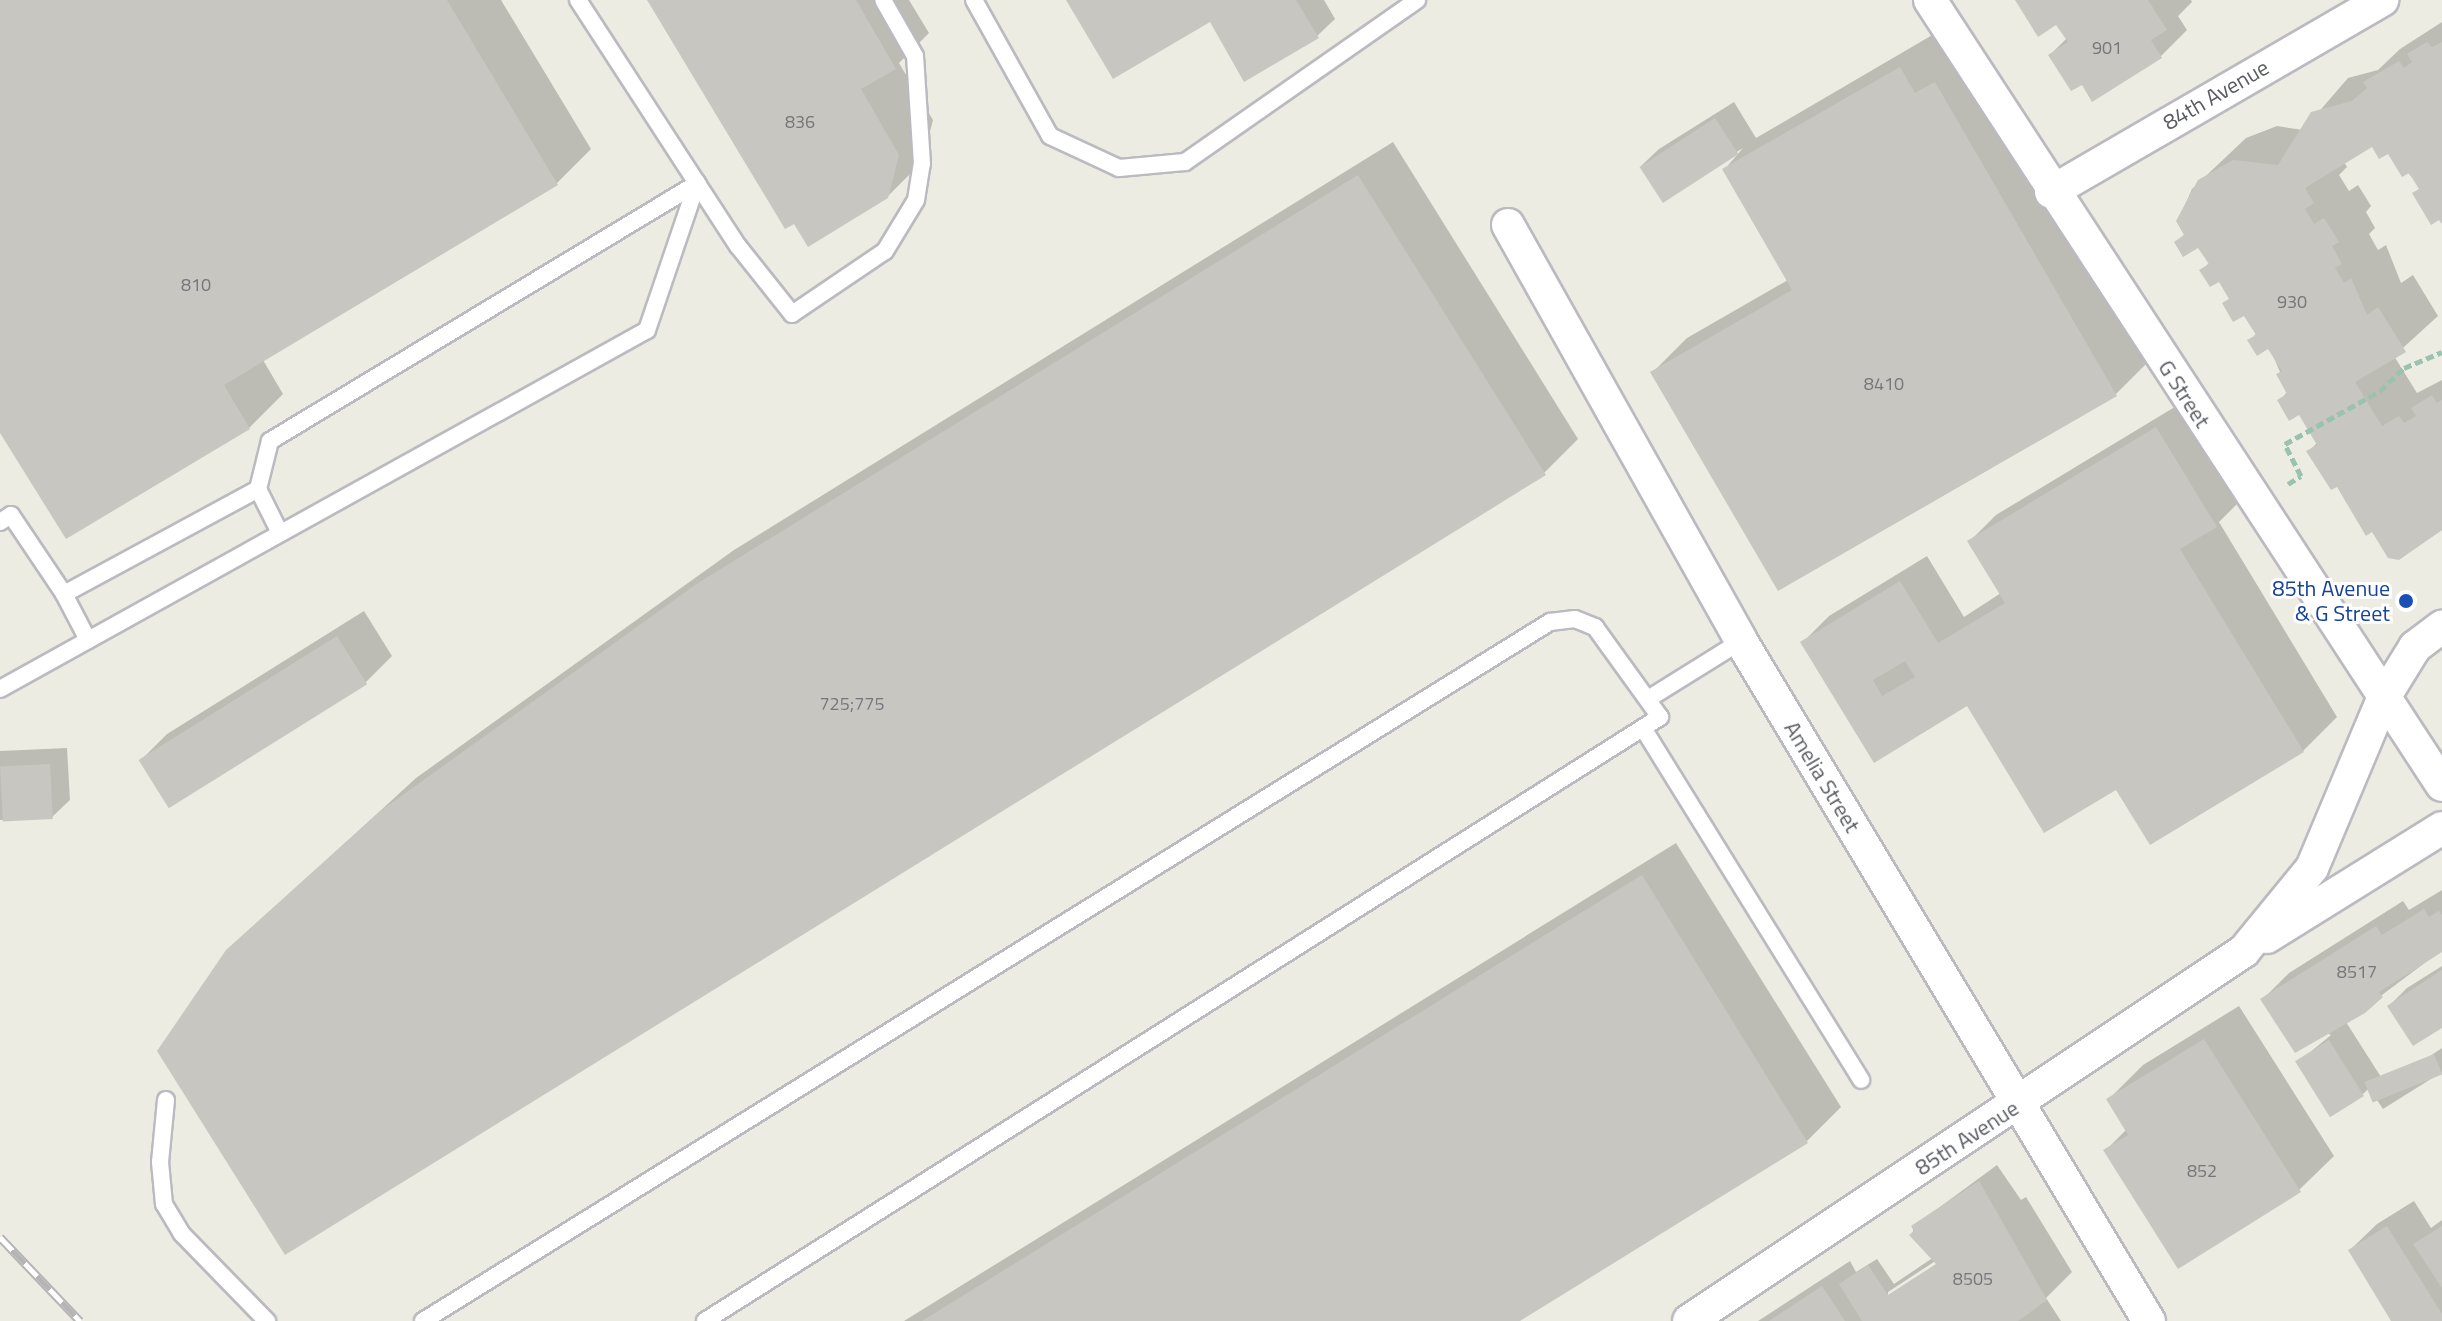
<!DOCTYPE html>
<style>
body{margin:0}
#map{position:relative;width:2442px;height:1321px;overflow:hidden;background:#ecece2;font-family:"Titillium Web",sans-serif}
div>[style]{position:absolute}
.shadow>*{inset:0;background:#0003}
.building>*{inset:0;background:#c8c6c0;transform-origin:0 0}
.path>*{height:5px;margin-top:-2.5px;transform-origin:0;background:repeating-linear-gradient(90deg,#9ac2af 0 8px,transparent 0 12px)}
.roads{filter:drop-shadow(2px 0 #babac0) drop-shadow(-2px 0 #babac0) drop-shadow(0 2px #babac0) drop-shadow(0 -2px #babac0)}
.service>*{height:16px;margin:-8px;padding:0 8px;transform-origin:8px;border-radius:8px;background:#fff}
.minor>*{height:32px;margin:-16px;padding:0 16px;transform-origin:16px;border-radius:16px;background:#fff}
.rail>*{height:9px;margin-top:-4.5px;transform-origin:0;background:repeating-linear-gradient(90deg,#fff 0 18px,#b5b5b6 0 36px);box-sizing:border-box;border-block:2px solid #b5b5b6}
.dots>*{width:22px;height:22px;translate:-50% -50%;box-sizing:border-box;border:4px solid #fff;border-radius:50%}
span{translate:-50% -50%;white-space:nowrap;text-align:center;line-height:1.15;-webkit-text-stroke:6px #fff;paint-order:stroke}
.number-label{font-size:18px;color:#76767a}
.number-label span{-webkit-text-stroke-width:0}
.street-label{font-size:22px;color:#5a5c62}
.transit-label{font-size:22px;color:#164399}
.right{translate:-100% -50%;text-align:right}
</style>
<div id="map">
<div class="shadow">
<i style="clip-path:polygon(0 0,501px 0,591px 149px,557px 183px,263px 360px,283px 394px,249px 428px,0 431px)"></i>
<i style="clip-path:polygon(649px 0,909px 0,929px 33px,899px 63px,933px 120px,922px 162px,887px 197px)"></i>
<i style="clip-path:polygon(1068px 0,1324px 0,1335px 19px,1317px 36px)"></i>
<i style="clip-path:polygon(2017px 0,2191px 0,2192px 2px,2178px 16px,2187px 30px,2161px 56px,2082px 82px,2050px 55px,2067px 38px,2057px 22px)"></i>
<i style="clip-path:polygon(2442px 22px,2442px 220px,2414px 194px,2421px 187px,2388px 151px,2372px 145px,2344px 162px,2347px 167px,2339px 175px,2349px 191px,2358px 185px,2371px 206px,2366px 212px,2375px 228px,2369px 234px,2378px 250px,2386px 245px,2401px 283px,2413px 275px,2438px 316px,2394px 356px,2417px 393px,2442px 380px,2442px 530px,2399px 558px,2309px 451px,2318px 442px,2300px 412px,2279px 401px,2288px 391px,2269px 346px,2249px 341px,2257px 333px,2219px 279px,2202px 270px,2210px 262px,2199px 245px,2177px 242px,2186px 233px,2178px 221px,2192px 189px,2246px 138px,2277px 126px,2303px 130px,2348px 78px,2378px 70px,2400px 49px)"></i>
<i style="clip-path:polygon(1934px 34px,1950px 61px,1969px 49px,2150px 360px,2116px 394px,1779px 588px,1653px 372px,1687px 338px,1788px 280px,1724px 170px,1743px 148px,1662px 199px,1641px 166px,1659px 149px,1734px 102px,1756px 138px)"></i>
<i style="clip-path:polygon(1393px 142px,1578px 439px,1544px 473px,228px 951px,416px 778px,734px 550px)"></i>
<i style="clip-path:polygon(2183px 402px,2242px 499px,2219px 522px,2337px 717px,2303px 751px,2117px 787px,1967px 704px,1874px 760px,1803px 642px,1829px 616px,1927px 556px,1964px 617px,2001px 593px,1970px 541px,1996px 515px)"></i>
<i style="clip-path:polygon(364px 611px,392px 656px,366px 682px,141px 760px,167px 734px)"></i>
<i style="clip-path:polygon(67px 748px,70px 800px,52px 817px,0 820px,0 751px)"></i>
<i style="clip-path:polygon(1676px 843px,1841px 1107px,1807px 1141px,1516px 1321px,904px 1321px)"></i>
<i style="clip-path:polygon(2442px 890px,2442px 950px,2346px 1022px,2381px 1077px,2363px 1094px,2298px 1062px,2331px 1035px,2263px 999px,2289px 973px,2403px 901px,2409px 910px)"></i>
<i style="clip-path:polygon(2442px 966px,2442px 1026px,2389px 1006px,2407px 988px)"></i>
<i style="clip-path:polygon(2239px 1006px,2334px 1156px,2299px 1190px,2106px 1150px,2127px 1129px,2109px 1099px,2143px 1065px)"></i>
<i style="clip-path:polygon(2442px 1048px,2442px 1072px,2383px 1109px,2373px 1094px)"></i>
<i style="clip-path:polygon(evenodd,1997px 1165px,2021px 1200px,2026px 1197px,2072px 1272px,2046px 1298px,2061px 1321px,1758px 1321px,1850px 1261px,1856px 1272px,1877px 1259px,1894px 1284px,1934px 1257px,1912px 1235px,1914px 1226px,1997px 1165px,1943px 1256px,1945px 1260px,1888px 1297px,1888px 1292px,1943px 1256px)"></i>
<i style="clip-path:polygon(2414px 1201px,2431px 1228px,2442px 1220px,2442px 1321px,2393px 1321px,2350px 1250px,2377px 1224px)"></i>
</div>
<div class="building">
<i style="clip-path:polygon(0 0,447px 0,558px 185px,224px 385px,250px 429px,66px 539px,0 433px)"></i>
<i style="clip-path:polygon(647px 0,856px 0,896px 69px,861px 89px,899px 155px,888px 198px,808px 247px,794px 224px,785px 229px)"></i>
<i style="clip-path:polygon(1066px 0,1296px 0,1319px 38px,1244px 82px,1210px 22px,1113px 79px)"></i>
<i style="clip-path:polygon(2015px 0,2148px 0,2167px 30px,2151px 40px,2162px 58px,2092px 102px,2082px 85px,2071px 91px,2048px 55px,2068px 42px,2056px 25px,2038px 37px)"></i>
<i style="clip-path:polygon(2427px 42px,2432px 47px,2442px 42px,2442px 224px,2439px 220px,2431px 225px,2412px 193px,2419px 189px,2409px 173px,2402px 177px,2388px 154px,2379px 159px,2372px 147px,2305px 188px,2314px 203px,2305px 209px,2314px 224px,2324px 218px,2339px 242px,2332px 246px,2342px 264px,2335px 268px,2344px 283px,2351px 278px,2367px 315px,2378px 307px,2406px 352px,2355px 382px,2382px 426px,2399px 416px,2404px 423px,2416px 416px,2411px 408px,2432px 395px,2437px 403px,2442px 400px,2442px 530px,2399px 560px,2388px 558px,2372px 532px,2366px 536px,2337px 487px,2331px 490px,2306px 451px,2317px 445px,2299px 415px,2289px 421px,2277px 400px,2287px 394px,2276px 374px,2282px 371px,2268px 349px,2257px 356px,2247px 340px,2256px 335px,2244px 316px,2233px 322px,2222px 303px,2229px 299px,2219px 282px,2210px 287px,2199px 270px,2209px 264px,2198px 248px,2183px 257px,2174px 242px,2184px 235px,2176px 221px,2198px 180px,2233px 160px,2278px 165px,2311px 112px,2352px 101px,2367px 88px,2363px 82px,2399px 61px,2404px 68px,2412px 62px,2407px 54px)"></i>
<i style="clip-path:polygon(1900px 67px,1915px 93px,1935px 82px,2117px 396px,1778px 591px,1650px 372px,1792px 290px,1722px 169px)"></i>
<i style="left:1715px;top:118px;width:43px;height:90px;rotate:57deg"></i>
<i style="clip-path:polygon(1358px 175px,1546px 475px,285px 1255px,157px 1051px,226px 950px,379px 812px,698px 583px)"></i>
<i style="clip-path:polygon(evenodd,2156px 427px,2217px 527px,2180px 549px,2304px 752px,2150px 845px,2116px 790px,2044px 833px,1967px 706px,1874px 763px,1800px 642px,1900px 581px,1938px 643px,2005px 603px,1967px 541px,2156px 427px,1905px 661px,1915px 677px,1882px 696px,1873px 680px,1905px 661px)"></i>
<i style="left:337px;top:636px;width:57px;height:234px;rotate:58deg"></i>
<i style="left:50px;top:764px;width:55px;height:50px;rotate:87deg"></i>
<i style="clip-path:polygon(1642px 875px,1808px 1143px,1520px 1321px,922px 1321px)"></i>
<i style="clip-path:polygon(2424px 909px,2429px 917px,2439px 911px,2442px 915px,2442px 952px,2379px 992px,2383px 997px,2365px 1013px,2295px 1053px,2260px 999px,2376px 926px,2382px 935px)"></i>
<i style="clip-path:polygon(2442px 970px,2442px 1028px,2413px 1046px,2387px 1006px)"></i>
<i style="clip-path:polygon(2204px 1039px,2301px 1192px,2178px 1269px,2103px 1150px,2128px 1135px,2106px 1099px)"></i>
<i style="left:2329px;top:1040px;width:66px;height:40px;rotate:58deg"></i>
<i style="left:2434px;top:1054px;width:22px;height:75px;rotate:68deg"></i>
<i style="clip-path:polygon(1979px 1181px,2047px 1300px,2018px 1321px,1862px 1321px,1839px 1284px,1868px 1265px,1888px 1295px,1936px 1264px,1909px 1235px,1914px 1231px,1911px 1226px)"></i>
<i style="clip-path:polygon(2387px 1226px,2442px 1314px,2442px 1321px,2391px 1321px,2348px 1250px)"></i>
<i style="clip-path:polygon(2442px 1226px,2442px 1288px,2413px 1244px)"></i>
<i style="clip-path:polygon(1822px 1286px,1845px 1321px,1769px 1321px)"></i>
</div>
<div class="path">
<i style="left:2288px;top:484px;width:15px;rotate:-32deg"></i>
<i style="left:2301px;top:476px;width:36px;rotate:-117deg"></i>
<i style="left:2285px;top:444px;width:109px;rotate:-29.2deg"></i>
<i style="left:2380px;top:391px;width:33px;rotate:-44deg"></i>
<i style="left:2404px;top:368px;width:41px;rotate:-22.8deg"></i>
</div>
<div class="roads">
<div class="service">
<i style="left:578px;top:0;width:293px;rotate:57deg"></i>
<i style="left:738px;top:246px;width:87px;rotate:51.5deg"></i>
<i style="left:792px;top:314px;width:112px;rotate:-34.1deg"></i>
<i style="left:885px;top:251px;width:60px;rotate:-58.7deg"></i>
<i style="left:916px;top:200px;width:36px;rotate:-81deg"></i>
<i style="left:922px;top:164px;width:108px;rotate:-93.7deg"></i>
<i style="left:915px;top:56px;width:64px;rotate:-119.7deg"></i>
<i style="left:974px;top:0;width:156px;rotate:60.8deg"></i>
<i style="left:1050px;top:136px;width:76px;rotate:24.9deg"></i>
<i style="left:1119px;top:168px;width:66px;rotate:-5.2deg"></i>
<i style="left:1185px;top:162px;width:283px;rotate:-34.9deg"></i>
<i style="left:0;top:522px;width:13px;rotate:-32deg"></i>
<i style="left:11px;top:515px;width:95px;rotate:56.1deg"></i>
<i style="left:64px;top:594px;width:221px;rotate:-28.4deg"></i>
<i style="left:280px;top:533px;width:49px;rotate:-116.6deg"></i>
<i style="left:258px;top:489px;width:49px;rotate:-76deg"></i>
<i style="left:270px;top:441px;width:499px;rotate:-31.1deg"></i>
<i style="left:64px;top:594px;width:52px;rotate:62.4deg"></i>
<i style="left:0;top:689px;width:740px;rotate:-29.02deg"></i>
<i style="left:647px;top:330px;width:155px;rotate:-71.2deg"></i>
<i style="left:1648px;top:699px;width:110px;rotate:-31.9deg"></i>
<i style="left:1643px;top:728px;width:414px;rotate:58.2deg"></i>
<i style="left:166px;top:1100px;width:62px;rotate:95.5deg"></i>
<i style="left:160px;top:1162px;width:42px;rotate:84.6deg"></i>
<i style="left:164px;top:1204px;width:35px;rotate:59deg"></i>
<i style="left:182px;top:1234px;width:122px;rotate:45.7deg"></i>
<i style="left:423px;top:1321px;width:1326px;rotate:-31.81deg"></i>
<i style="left:1550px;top:622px;width:25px;rotate:-7deg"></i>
<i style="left:1575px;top:619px;width:22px;rotate:22deg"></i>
<i style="left:1595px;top:627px;width:111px;rotate:54.2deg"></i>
<i style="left:1660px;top:717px;width:1130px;rotate:147.69deg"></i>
</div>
<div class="minor">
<i style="left:1930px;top:0;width:937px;rotate:56.89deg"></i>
<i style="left:2051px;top:192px;width:383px;rotate:-30.1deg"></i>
<i style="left:1508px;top:225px;width:477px;rotate:60.7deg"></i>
<i style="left:1741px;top:641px;width:793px;rotate:59.04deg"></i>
<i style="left:2267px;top:937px;width:206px;rotate:-31.9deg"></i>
<i style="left:1689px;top:1321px;width:667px;rotate:-33.69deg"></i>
<i style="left:2244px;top:951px;width:107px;rotate:-50.7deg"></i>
<i style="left:2312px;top:868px;width:183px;rotate:-67.2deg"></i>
<i style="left:2383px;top:699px;width:61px;rotate:-58.4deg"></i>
<i style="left:2415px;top:647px;width:34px;rotate:-37deg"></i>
</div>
</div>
<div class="rail">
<i style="left:0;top:1237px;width:116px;rotate:46.4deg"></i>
</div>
<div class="dots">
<i style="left:2406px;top:601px;background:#1a4fb4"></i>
</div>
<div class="number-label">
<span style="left:2107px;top:48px">901</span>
<span style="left:800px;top:122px">836</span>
<span style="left:196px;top:285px">810</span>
<span style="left:2292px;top:302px">930</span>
<span style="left:1884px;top:384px">8410</span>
<span style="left:852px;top:704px">725;775</span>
<span style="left:2357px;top:972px">8517</span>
<span style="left:2202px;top:1171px">852</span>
<span style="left:1973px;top:1279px">8505</span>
</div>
<div class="street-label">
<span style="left:2216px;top:95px;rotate:-30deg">84th Avenue</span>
<span style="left:2184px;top:394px;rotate:57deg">G Street</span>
<span style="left:1822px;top:777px;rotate:59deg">Amelia Street</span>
<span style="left:1967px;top:1138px;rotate:-33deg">85th Avenue</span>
</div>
<div class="transit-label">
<span class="right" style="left:2390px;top:601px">85th Avenue<br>&amp; G Street</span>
</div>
</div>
